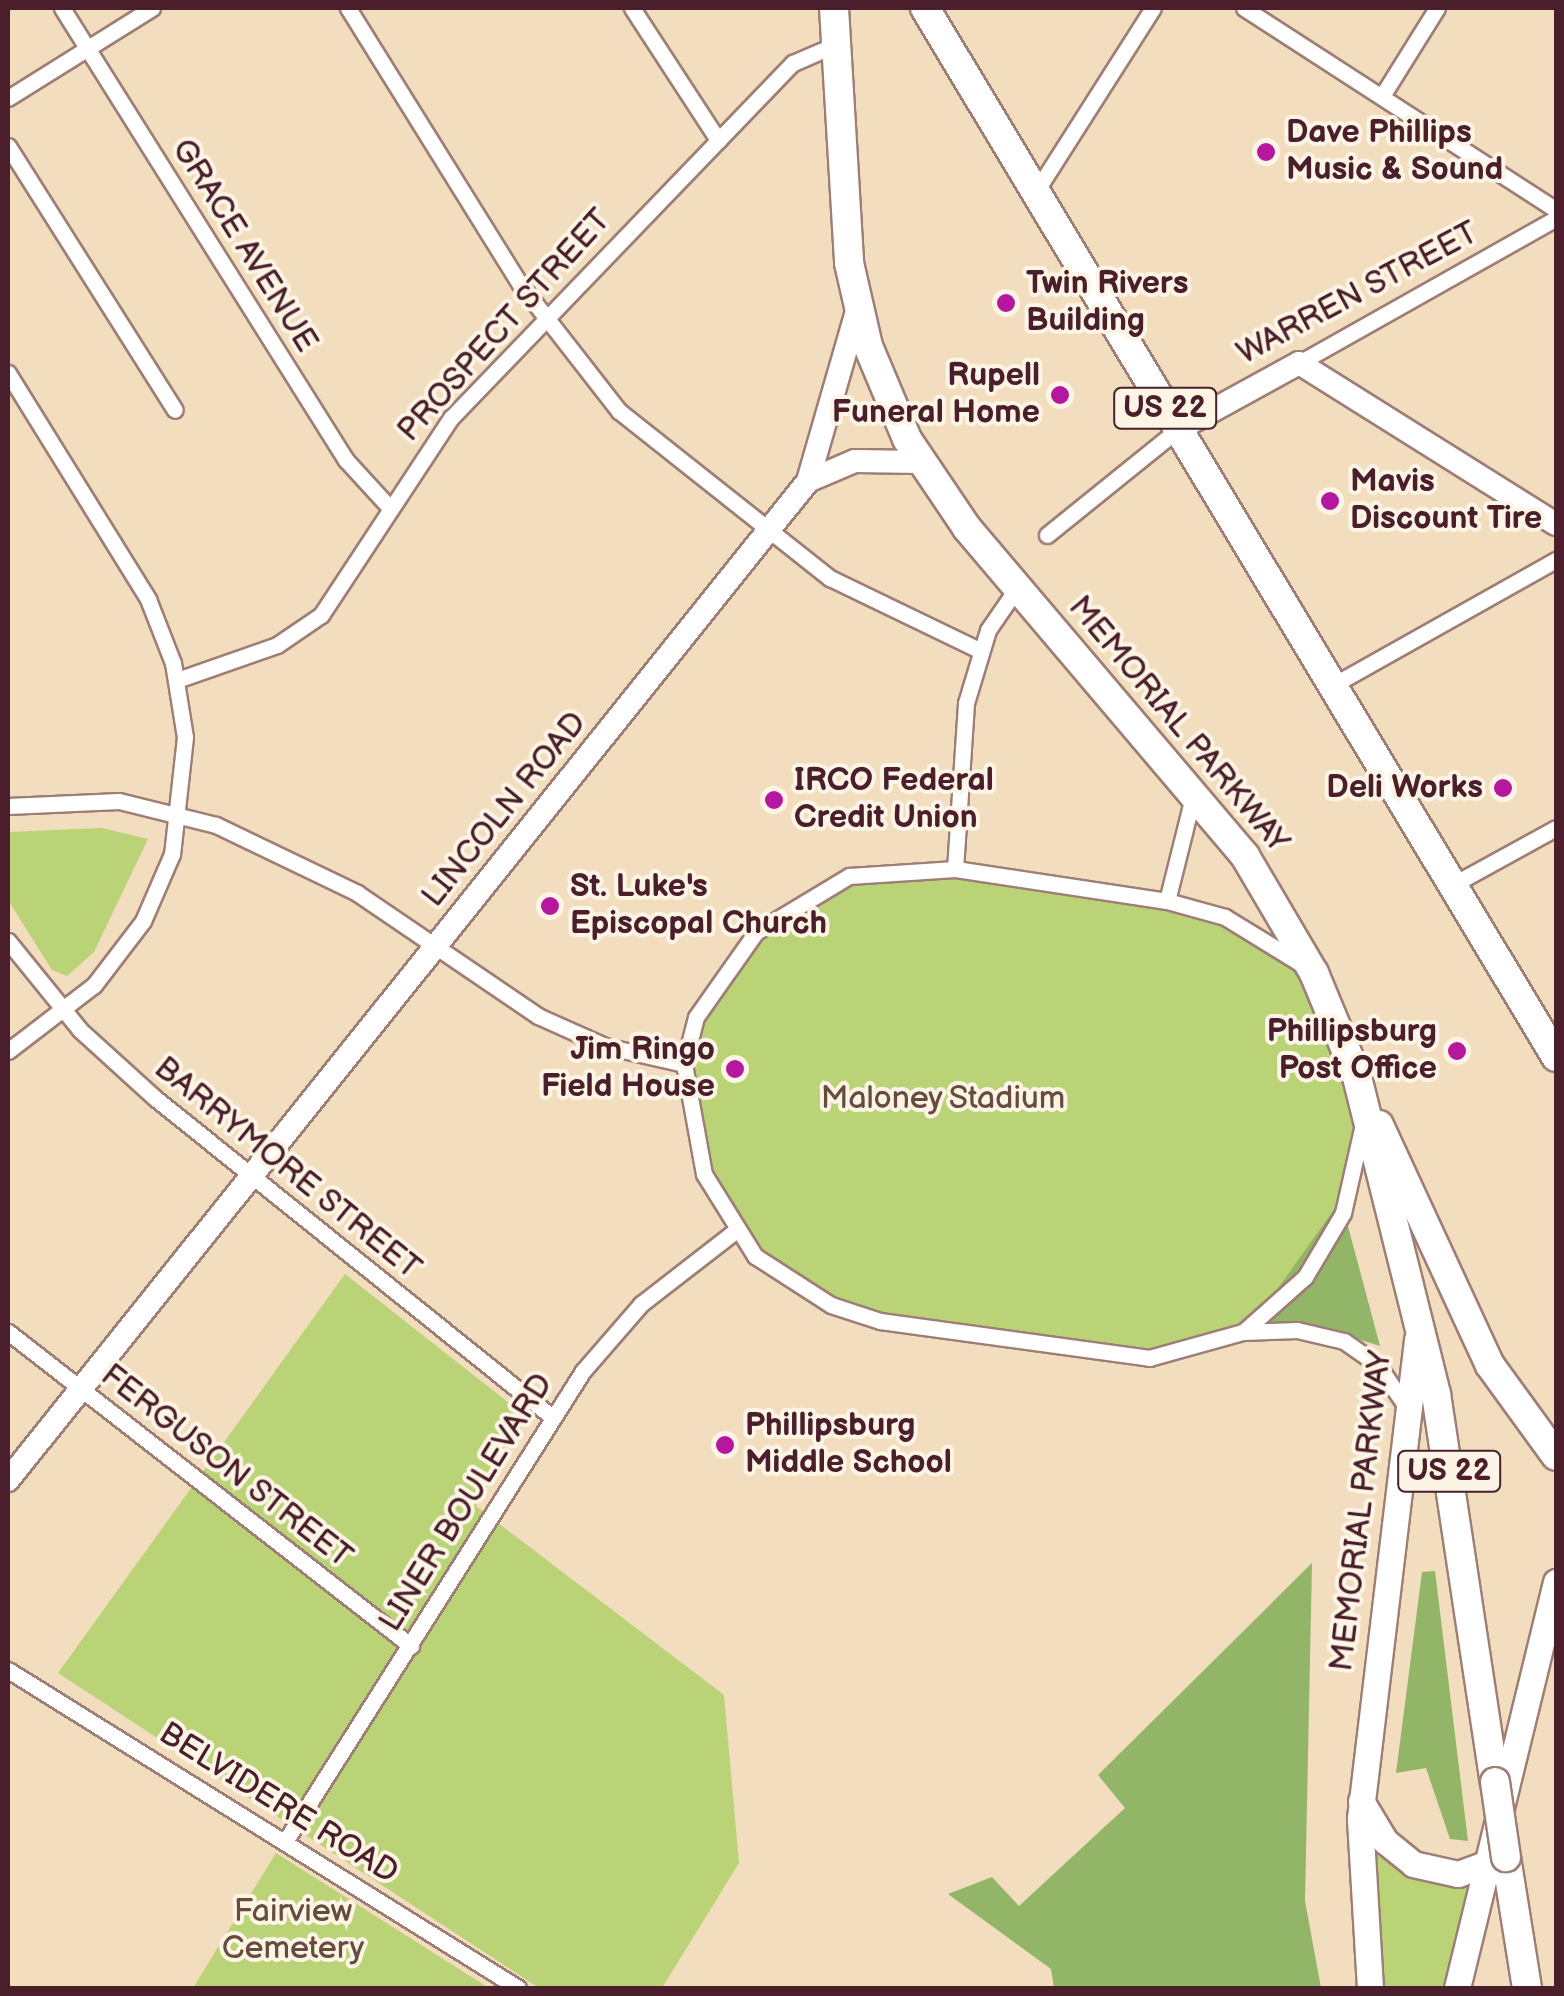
<!DOCTYPE html>
<style>
body{margin:0}
#map{position:relative;width:1564px;height:1996px;overflow:hidden;background:#f3ddbf;font-family:"Balsamiq Sans",sans-serif}
div>[style]{position:absolute}
.green>*{inset:0;background:#bad377}
.forest>*{inset:0;background:#93b568}
.roads{filter:drop-shadow(2px 0 #9e7e75) drop-shadow(-2px 0 #9e7e75) drop-shadow(0 2px #9e7e75) drop-shadow(0 -2px #9e7e75)}
.street>*{height:15px;margin:-7.5px;padding:0 7.5px;transform-origin:7.5px;border-radius:7.5px;background:#fff}
.secondary>*{height:22px;margin:-11px;padding:0 11px;transform-origin:11px;border-radius:11px;background:#fff}
.primary>*{height:25px;margin:-12.5px;padding:0 12.5px;transform-origin:12.5px;border-radius:12.5px;background:#fff}
.highway>*{height:28px;margin:-14px;padding:0 14px;transform-origin:14px;border-radius:14px;background:#fff}
.bridges{filter:drop-shadow(2px 0 #9e7e75) drop-shadow(-2px 0 #9e7e75) drop-shadow(0 2px #9e7e75) drop-shadow(0 -2px #9e7e75)}
.highway-bridge>*{height:28px;margin:-14px;padding:0 14px;transform-origin:14px;border-radius:14px;background:#fff}
.dots>*{width:28px;height:28px;translate:-50% -50%;box-sizing:border-box;border:5px solid #fcf5e5;border-radius:50%}
span{translate:-50% -50%;white-space:nowrap;text-align:center;line-height:1.15;-webkit-text-stroke:8px #fcf5e5;paint-order:stroke}
.shield-label span{padding:2px 8px;background:#fcf5e5;border:2px solid;border-radius:8px;-webkit-text-stroke-width:0}
.shield-label{font-size:30px;color:#4a1f2b;font-weight:700}
.poi-label{font-size:32px;color:#4a1f2b;font-weight:700}
.left{translate:0 -50%;text-align:left}
.right{translate:-100% -50%;text-align:right}
.street-label{font-size:32px;color:#4a1f2b}
.park-label{font-size:32px;color:#664c3e}
.frame{position:absolute;inset:0;border:10px solid #4a1f2b;pointer-events:none}
</style>
<div id="map">
<div class="green">
<i style="clip-path:polygon(102px 828px,148px 839px,94px 952px,67px 976px,52px 970px,8px 900px,8px 832px)"></i>
<i style="clip-path:polygon(955px 869px,1186px 904px,1314px 973px,1366px 1104px,1343px 1213px,1243px 1332px,1176px 1356px,855px 1314px,755px 1256px,696px 1148px,689px 1034px,740px 949px,831px 883px)"></i>
<i style="clip-path:polygon(345px 1274px,527px 1417px,476px 1506px,724px 1695px,739px 1863px,662px 1988px,539px 1988px,58px 1673px)"></i>
<i style="clip-path:polygon(1372px 1851px,1421px 1881px,1474px 1886px,1447px 1988px,1384px 1988px)"></i>
<i style="clip-path:polygon(276px 1853px,489px 1988px,193px 1988px)"></i>
</div>
<div class="forest">
<i style="clip-path:polygon(1341px 1200px,1380px 1346px,1326px 1329px,1253px 1323px)"></i>
<i style="clip-path:polygon(1312px 1563px,1305px 1901px,1321px 1988px,1054px 1988px,1051px 1969px,948px 1894px,992px 1877px,1019px 1906px,1125px 1808px,1098px 1775px)"></i>
<i style="clip-path:polygon(1435px 1571px,1468px 1841px,1450px 1839px,1426px 1768px,1396px 1773px,1422px 1572px)"></i>
</div>
<div class="roads">
<div class="street">
<i style="left:62px;top:8px;width:534px;rotate:57.86deg"></i>
<i style="left:346px;top:460px;width:64px;rotate:47.5deg"></i>
<i style="left:348px;top:8px;width:325px;rotate:58.1deg"></i>
<i style="left:520px;top:284px;width:161px;rotate:52.1deg"></i>
<i style="left:619px;top:411px;width:269px;rotate:38.4deg"></i>
<i style="left:830px;top:578px;width:165px;rotate:25.8deg"></i>
<i style="left:632px;top:8px;width:158px;rotate:56.9deg"></i>
<i style="left:1244px;top:8px;width:372px;rotate:32.9deg"></i>
<i style="left:1382px;top:96px;width:104px;rotate:-58deg"></i>
<i style="left:8px;top:98px;width:170px;rotate:-32deg"></i>
<i style="left:8px;top:146px;width:312px;rotate:57.7deg"></i>
<i style="left:1035px;top:193px;width:219px;rotate:-57.5deg"></i>
<i style="left:1299px;top:363px;width:295px;rotate:-29.4deg"></i>
<i style="left:8px;top:373px;width:266px;rotate:58.2deg"></i>
<i style="left:148px;top:599px;width:69px;rotate:68.7deg"></i>
<i style="left:173px;top:663px;width:75px;rotate:80.8deg"></i>
<i style="left:185px;top:737px;width:118px;rotate:96.3deg"></i>
<i style="left:172px;top:854px;width:73px;rotate:113.4deg"></i>
<i style="left:143px;top:921px;width:81px;rotate:127.4deg"></i>
<i style="left:94px;top:985px;width:108px;rotate:142.5deg"></i>
<i style="left:1047px;top:535px;width:167px;rotate:-38.9deg"></i>
<i style="left:177px;top:680px;width:106px;rotate:-19.3deg"></i>
<i style="left:277px;top:645px;width:53px;rotate:-34.3deg"></i>
<i style="left:321px;top:615px;width:236px;rotate:-56.6deg"></i>
<i style="left:451px;top:418px;width:493px;rotate:-46.1deg"></i>
<i style="left:793px;top:63px;width:50px;rotate:-23.5deg"></i>
<i style="left:1333px;top:685px;width:256px;rotate:-29.3deg"></i>
<i style="left:8px;top:806px;width:111px;rotate:-2.6deg"></i>
<i style="left:119px;top:801px;width:100px;rotate:13.9deg"></i>
<i style="left:216px;top:825px;width:157px;rotate:25.7deg"></i>
<i style="left:357px;top:893px;width:219px;rotate:34.2deg"></i>
<i style="left:538px;top:1016px;width:73px;rotate:24.1deg"></i>
<i style="left:605px;top:1046px;width:81px;rotate:12.8deg"></i>
<i style="left:955px;top:869px;width:166px;rotate:-86.2deg"></i>
<i style="left:966px;top:703px;width:76px;rotate:-73.2deg"></i>
<i style="left:988px;top:630px;width:51px;rotate:-55.4deg"></i>
<i style="left:1454px;top:884px;width:116px;rotate:-28.8deg"></i>
<i style="left:1167px;top:901px;width:111px;rotate:-76deg"></i>
<i style="left:8px;top:941px;width:114px;rotate:51deg"></i>
<i style="left:80px;top:1030px;width:101px;rotate:42.2deg"></i>
<i style="left:155px;top:1098px;width:509px;rotate:38.78deg"></i>
<i style="left:1303px;top:965px;width:92px;rotate:-148.4deg"></i>
<i style="left:1225px;top:917px;width:60px;rotate:-164.6deg"></i>
<i style="left:1167px;top:901px;width:214px;rotate:-171.4deg"></i>
<i style="left:955px;top:869px;width:106px;rotate:176.2deg"></i>
<i style="left:849px;top:876px;width:109px;rotate:148.9deg"></i>
<i style="left:756px;top:932px;width:104px;rotate:125.2deg"></i>
<i style="left:696px;top:1017px;width:49px;rotate:104.3deg"></i>
<i style="left:684px;top:1064px;width:112px;rotate:79.7deg"></i>
<i style="left:704px;top:1174px;width:97px;rotate:58.1deg"></i>
<i style="left:755px;top:1256px;width:90px;rotate:32.8deg"></i>
<i style="left:831px;top:1305px;width:52px;rotate:18.1deg"></i>
<i style="left:880px;top:1321px;width:272px;rotate:7.8deg"></i>
<i style="left:1149px;top:1358px;width:98px;rotate:-15.5deg"></i>
<i style="left:1243px;top:1332px;width:83px;rotate:-41.6deg"></i>
<i style="left:1305px;top:1277px;width:74px;rotate:-59.3deg"></i>
<i style="left:1343px;top:1213px;width:91px;rotate:-77.3deg"></i>
<i style="left:8px;top:1332px;width:511px;rotate:37.92deg"></i>
<i style="left:1243px;top:1332px;width:54px;rotate:-2.1deg"></i>
<i style="left:1297px;top:1330px;width:48px;rotate:13.2deg"></i>
<i style="left:1344px;top:1341px;width:42px;rotate:35.2deg"></i>
<i style="left:1378px;top:1365px;width:52px;rotate:56deg"></i>
<i style="left:8px;top:1670px;width:601px;rotate:31.94deg"></i>
<i style="left:286px;top:1840px;width:555px;rotate:-57.66deg"></i>
<i style="left:583px;top:1371px;width:89px;rotate:-49.1deg"></i>
<i style="left:641px;top:1304px;width:119px;rotate:-37.8deg"></i>
</div>
<div class="secondary">
<i style="left:1177px;top:430px;width:139px;rotate:-28.8deg"></i>
<i style="left:1299px;top:363px;width:303px;rotate:32.1deg"></i>
<i style="left:808px;top:481px;width:180px;rotate:-73.9deg"></i>
<i style="left:8px;top:1480px;width:1280px;rotate:-51.31deg"></i>
<i style="left:808px;top:481px;width:51px;rotate:-23.1deg"></i>
<i style="left:855px;top:461px;width:65px;rotate:0.9deg"></i>
</div>
<div class="primary">
<i style="left:1361px;top:1801px;width:47px;rotate:59deg"></i>
<i style="left:1385px;top:1841px;width:36px;rotate:39deg"></i>
<i style="left:1413px;top:1864px;width:46px;rotate:12.5deg"></i>
<i style="left:1458px;top:1874px;width:32px;rotate:-20deg"></i>
<i style="left:1370px;top:1988px;width:170px;rotate:-93.4deg"></i>
<i style="left:1360px;top:1818px;width:482px;rotate:-83.2deg"></i>
<i style="left:1457px;top:1988px;width:418px;rotate:-76.3deg"></i>
</div>
<div class="highway">
<i style="left:834px;top:8px;width:255px;rotate:86.6deg"></i>
<i style="left:849px;top:263px;width:85px;rotate:77.1deg"></i>
<i style="left:868px;top:346px;width:101px;rotate:67.2deg"></i>
<i style="left:907px;top:439px;width:107px;rotate:56deg"></i>
<i style="left:967px;top:528px;width:430px;rotate:49.7deg"></i>
<i style="left:1245px;top:856px;width:136px;rotate:59.5deg"></i>
<i style="left:1314px;top:973px;width:113px;rotate:67.5deg"></i>
<i style="left:1357px;top:1077px;width:327px;rotate:76deg"></i>
<i style="left:1436px;top:1394px;width:392px;rotate:81.4deg"></i>
<i style="left:925px;top:8px;width:1224px;rotate:58.97deg"></i>
<i style="left:1379px;top:1125px;width:264px;rotate:65.2deg"></i>
<i style="left:1490px;top:1365px;width:112px;rotate:54deg"></i>
<i style="left:1506px;top:1857px;width:133px;rotate:80.9deg"></i>
</div>
</div>
<div class="bridges">
<div class="highway-bridge">
<i style="left:1495px;top:1782px;width:76px;rotate:81.7deg"></i>
</div>
</div>
<div class="dots">
<i style="left:1266px;top:152px;background:#b5179e"></i>
<i style="left:1006px;top:303px;background:#b5179e"></i>
<i style="left:1060px;top:395px;background:#b5179e"></i>
<i style="left:1330px;top:501px;background:#b5179e"></i>
<i style="left:1503px;top:788px;background:#b5179e"></i>
<i style="left:774px;top:800px;background:#b5179e"></i>
<i style="left:550px;top:906px;background:#b5179e"></i>
<i style="left:1457px;top:1051px;background:#b5179e"></i>
<i style="left:735px;top:1069px;background:#b5179e"></i>
<i style="left:725px;top:1445px;background:#b5179e"></i>
</div>
<div class="shield-label">
<span style="left:1165px;top:408px">US 22</span>
<span style="left:1449px;top:1471px">US 22</span>
</div>
<div class="poi-label">
<span class="left" style="left:1286px;top:152px">Dave Phillips<br>Music &amp; Sound</span>
<span class="left" style="left:1026px;top:303px">Twin Rivers<br>Building</span>
<span class="right" style="left:1040px;top:395px">Rupell<br>Funeral Home</span>
<span class="left" style="left:1350px;top:501px">Mavis<br>Discount Tire</span>
<span class="left" style="left:794px;top:800px">IRCO Federal<br>Credit Union</span>
<span class="right" style="left:1483px;top:788px">Deli Works</span>
<span class="left" style="left:570px;top:906px">St. Luke's<br>Episcopal Church</span>
<span class="right" style="left:1437px;top:1051px">Phillipsburg<br>Post Office</span>
<span class="right" style="left:715px;top:1069px">Jim Ringo<br>Field House</span>
<span class="left" style="left:745px;top:1445px">Phillipsburg<br>Middle School</span>
</div>
<div class="street-label">
<span style="left:244px;top:246px;rotate:58deg">GRACE AVENUE</span>
<span style="left:1358px;top:294px;rotate:-28deg">WARREN STREET</span>
<span style="left:505px;top:326px;rotate:-48deg">PROSPECT STREET</span>
<span style="left:1178px;top:725px;rotate:50deg">MEMORIAL PARKWAY</span>
<span style="left:505px;top:810px;rotate:-51deg">LINCOLN ROAD</span>
<span style="left:287px;top:1169px;rotate:39deg">BARRYMORE STREET</span>
<span style="left:226px;top:1467px;rotate:38deg">FERGUSON STREET</span>
<span style="left:467px;top:1503px;rotate:-58deg">LINER BOULEVARD</span>
<span style="left:1362px;top:1511px;rotate:-83deg">MEMORIAL PARKWAY</span>
<span style="left:278px;top:1804px;rotate:32deg">BELVIDERE ROAD</span>
</div>
<div class="park-label">
<span style="left:943px;top:1099px">Maloney Stadium</span>
<span style="left:293px;top:1931px">Fairview<br>Cemetery</span>
</div>
<div class="frame"></div>
</div>
